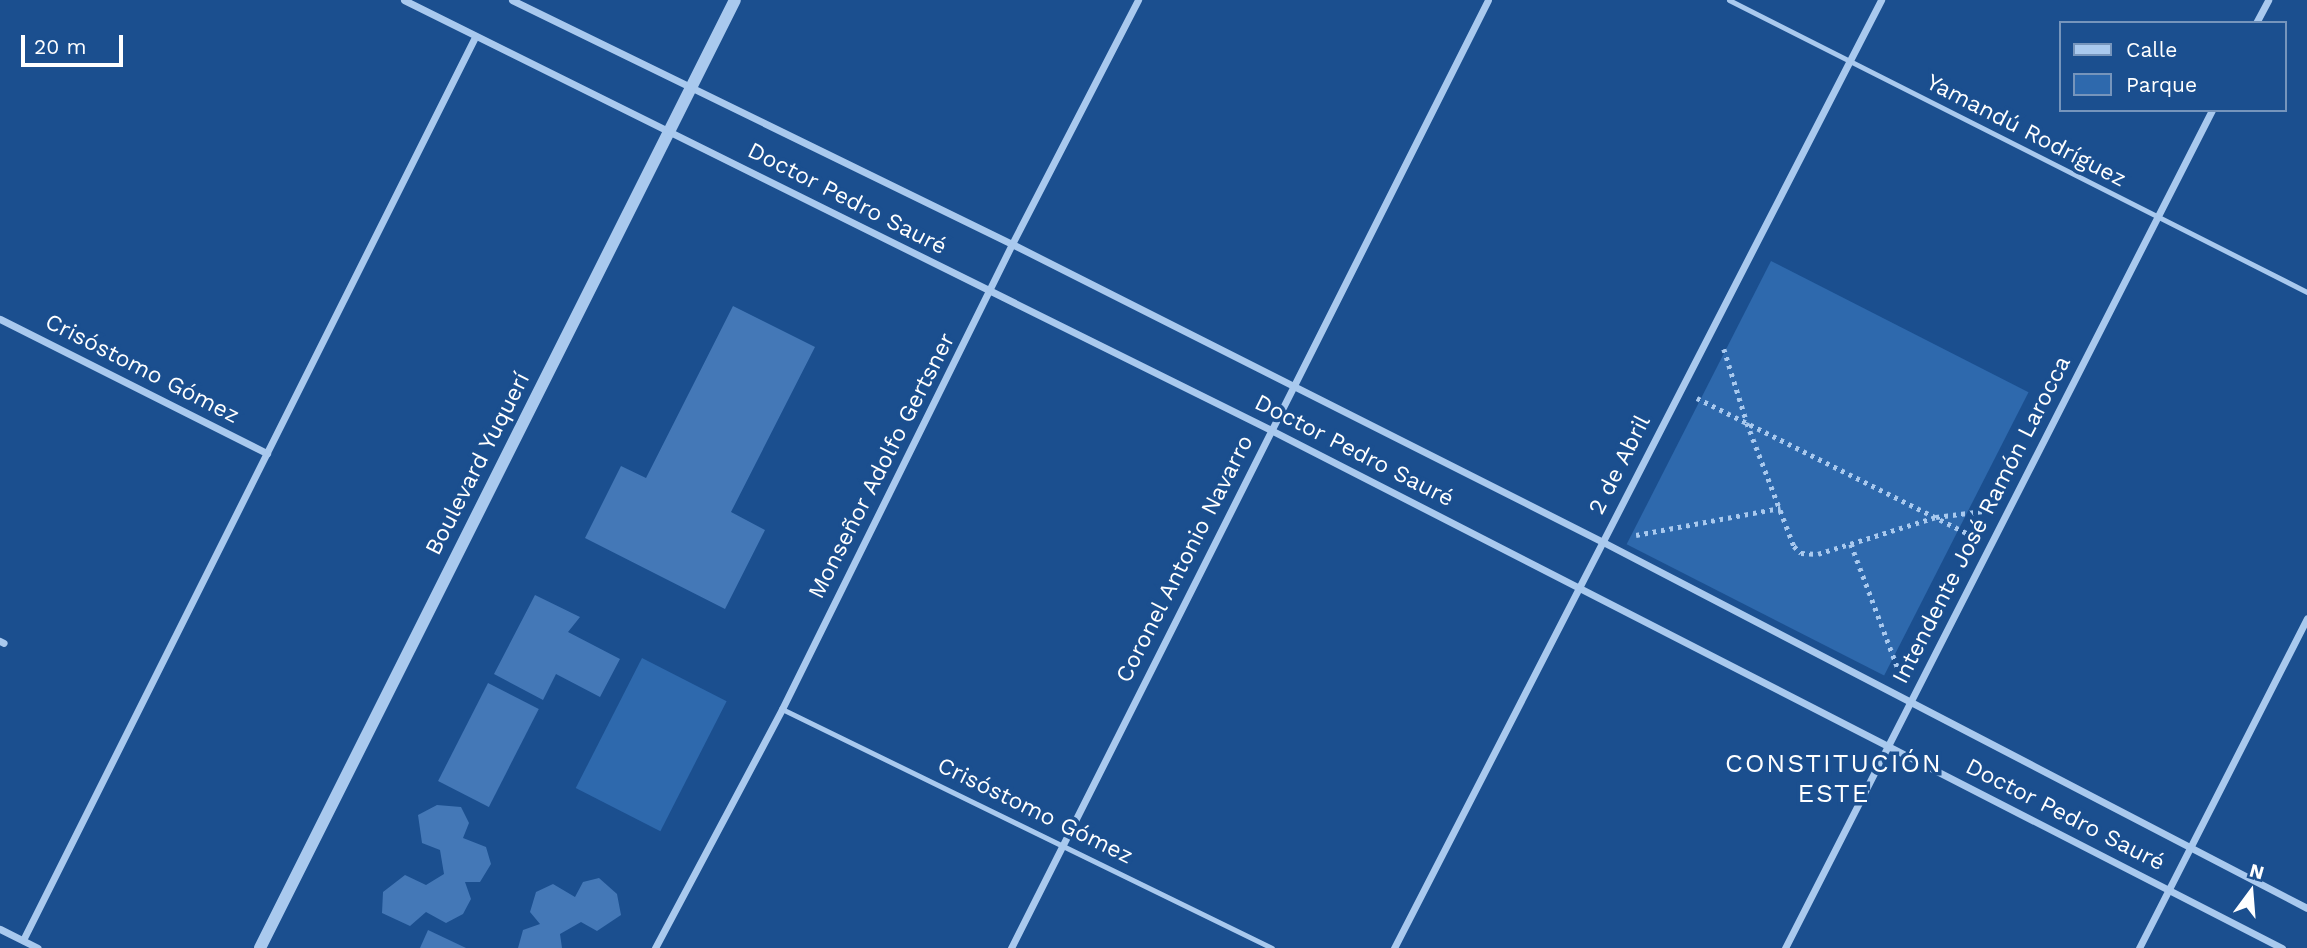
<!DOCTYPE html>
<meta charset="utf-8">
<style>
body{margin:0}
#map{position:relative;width:2307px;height:948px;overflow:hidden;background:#1b4f8f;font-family:"Work Sans",sans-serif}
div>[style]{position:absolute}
.green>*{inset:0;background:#2e69ad;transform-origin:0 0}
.building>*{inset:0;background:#4478b7;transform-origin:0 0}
.path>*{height:4.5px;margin-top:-2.25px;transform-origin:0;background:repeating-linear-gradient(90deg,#a9c9ee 0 3.5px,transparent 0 8.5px)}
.service>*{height:5px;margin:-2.5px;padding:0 2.5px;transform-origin:2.5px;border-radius:2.5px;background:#a9c9ee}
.minor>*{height:7px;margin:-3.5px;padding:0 3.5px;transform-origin:3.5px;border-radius:3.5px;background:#a9c9ee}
.tertiary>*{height:12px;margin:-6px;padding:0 6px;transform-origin:6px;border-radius:6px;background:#a9c9ee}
span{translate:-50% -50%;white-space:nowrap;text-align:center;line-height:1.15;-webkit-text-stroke:7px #1b4f8f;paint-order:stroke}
.street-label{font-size:23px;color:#fff}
.quarter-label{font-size:26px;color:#fff;letter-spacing:2px}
.legend{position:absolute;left:2059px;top:21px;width:228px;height:91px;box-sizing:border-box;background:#1b4f8f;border:2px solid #7695bc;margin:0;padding:9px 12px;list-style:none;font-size:21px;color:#fff}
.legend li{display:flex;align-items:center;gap:14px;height:35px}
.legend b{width:35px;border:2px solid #7695bc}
.north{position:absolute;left:2216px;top:857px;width:70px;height:70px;-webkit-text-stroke:5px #1b4f8f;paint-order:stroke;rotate:16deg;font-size:19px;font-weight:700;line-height:28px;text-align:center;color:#fff}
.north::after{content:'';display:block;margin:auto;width:24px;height:32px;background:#fff;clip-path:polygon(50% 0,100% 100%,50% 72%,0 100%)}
.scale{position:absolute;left:21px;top:35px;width:102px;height:32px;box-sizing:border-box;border:4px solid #fff;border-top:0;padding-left:9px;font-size:21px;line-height:24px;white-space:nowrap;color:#fff;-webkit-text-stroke:5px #1b4f8f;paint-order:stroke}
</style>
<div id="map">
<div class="green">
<i style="left:1771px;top:261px;width:289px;height:318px;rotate:27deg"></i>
<i style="left:642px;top:658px;width:95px;height:146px;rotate:27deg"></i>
</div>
<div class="building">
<i style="clip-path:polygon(733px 306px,815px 347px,731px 512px,765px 530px,725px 609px,585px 538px,621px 466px,646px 478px)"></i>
<i style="clip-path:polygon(535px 595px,580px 617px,568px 632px,620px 659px,600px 697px,556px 674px,543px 700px,494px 674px)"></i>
<i style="left:488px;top:683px;width:57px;height:110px;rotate:27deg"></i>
<i style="clip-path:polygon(437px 805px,461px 807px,469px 823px,463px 838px,486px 847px,491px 864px,480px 882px,465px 882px,471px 899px,463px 914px,446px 923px,426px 912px,410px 926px,382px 913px,383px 892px,405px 875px,426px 885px,444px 874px,440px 850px,422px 843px,418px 815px)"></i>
<i style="clip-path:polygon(599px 878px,617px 894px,621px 915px,597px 931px,581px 922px,560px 934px,562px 948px,518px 948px,523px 930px,540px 924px,530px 912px,536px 892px,553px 884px,575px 897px,583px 882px)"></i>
<i style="clip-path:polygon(428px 930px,466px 948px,420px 948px)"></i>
</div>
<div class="path">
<i style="left:1724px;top:349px;width:77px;rotate:72.7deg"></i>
<i style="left:1747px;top:423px;width:132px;rotate:69.1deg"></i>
<i style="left:1794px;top:546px;width:10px;rotate:45deg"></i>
<i style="left:1801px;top:553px;width:17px;rotate:3deg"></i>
<i style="left:1818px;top:554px;width:124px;rotate:-17.4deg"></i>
<i style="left:1936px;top:517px;width:48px;rotate:-7.1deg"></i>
<i style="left:1697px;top:398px;width:310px;rotate:26.6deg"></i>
<i style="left:1636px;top:535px;width:147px;rotate:-10.6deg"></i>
<i style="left:1851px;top:544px;width:139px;rotate:69.3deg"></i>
</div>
<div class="service">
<i style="left:1729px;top:0;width:648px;rotate:26.8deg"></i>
<i style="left:782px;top:709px;width:545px;rotate:26deg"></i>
</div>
<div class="minor">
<i style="left:404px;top:0;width:968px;rotate:26.38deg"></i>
<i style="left:1271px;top:430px;width:1136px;rotate:27.13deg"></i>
<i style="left:512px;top:0;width:556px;rotate:26.01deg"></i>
<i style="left:1012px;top:244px;width:662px;rotate:26.76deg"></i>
<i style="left:1603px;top:542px;width:793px;rotate:27.47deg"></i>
<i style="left:2256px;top:23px;width:26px;rotate:-62deg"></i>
<i style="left:0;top:319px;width:299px;rotate:26.7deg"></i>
<i style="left:0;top:641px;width:4px;rotate:27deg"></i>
<i style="left:0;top:929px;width:42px;rotate:26.6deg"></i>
<i style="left:23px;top:940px;width:1010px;rotate:-63.41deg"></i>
<i style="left:655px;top:948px;width:271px;rotate:-62deg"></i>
<i style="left:782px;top:709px;width:519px;rotate:-63.68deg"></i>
<i style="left:1012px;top:244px;width:275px;rotate:-62.7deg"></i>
<i style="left:1011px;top:948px;width:1061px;rotate:-63.29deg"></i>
<i style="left:1394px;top:948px;width:1066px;rotate:-62.81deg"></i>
<i style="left:1785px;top:948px;width:941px;rotate:-63deg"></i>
<i style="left:2139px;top:948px;width:370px;rotate:-63deg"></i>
</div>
<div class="tertiary">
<i style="left:260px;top:948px;width:1060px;rotate:-63.39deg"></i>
</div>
<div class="street-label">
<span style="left:2026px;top:131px;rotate:27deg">Yamandú Rodríguez</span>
<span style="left:847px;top:199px;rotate:27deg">Doctor Pedro Sauré</span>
<span style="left:142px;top:369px;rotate:27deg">Crisóstomo Gómez</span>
<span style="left:1354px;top:451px;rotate:27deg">Doctor Pedro Sauré</span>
<span style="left:478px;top:464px;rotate:-63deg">Boulevard Yuquerí</span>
<span style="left:1620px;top:465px;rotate:-63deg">2 de Abril</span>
<span style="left:882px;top:466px;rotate:-63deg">Monseñor Adolfo Gertsner</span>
<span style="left:1982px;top:520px;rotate:-63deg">Intendente José Ramón Larocca</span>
<span style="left:1185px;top:559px;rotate:-63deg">Coronel Antonio Navarro</span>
<span style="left:1035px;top:811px;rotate:26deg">Crisóstomo Gómez</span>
<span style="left:2065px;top:815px;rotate:27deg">Doctor Pedro Sauré</span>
</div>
<div class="quarter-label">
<span style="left:1834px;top:779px">CONSTITUCIÓN<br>ESTE</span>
</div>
<ul class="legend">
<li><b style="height:9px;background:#a9c9ee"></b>Calle</li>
<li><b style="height:19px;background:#2e69ad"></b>Parque</li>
</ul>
<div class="north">N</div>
<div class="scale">20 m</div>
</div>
